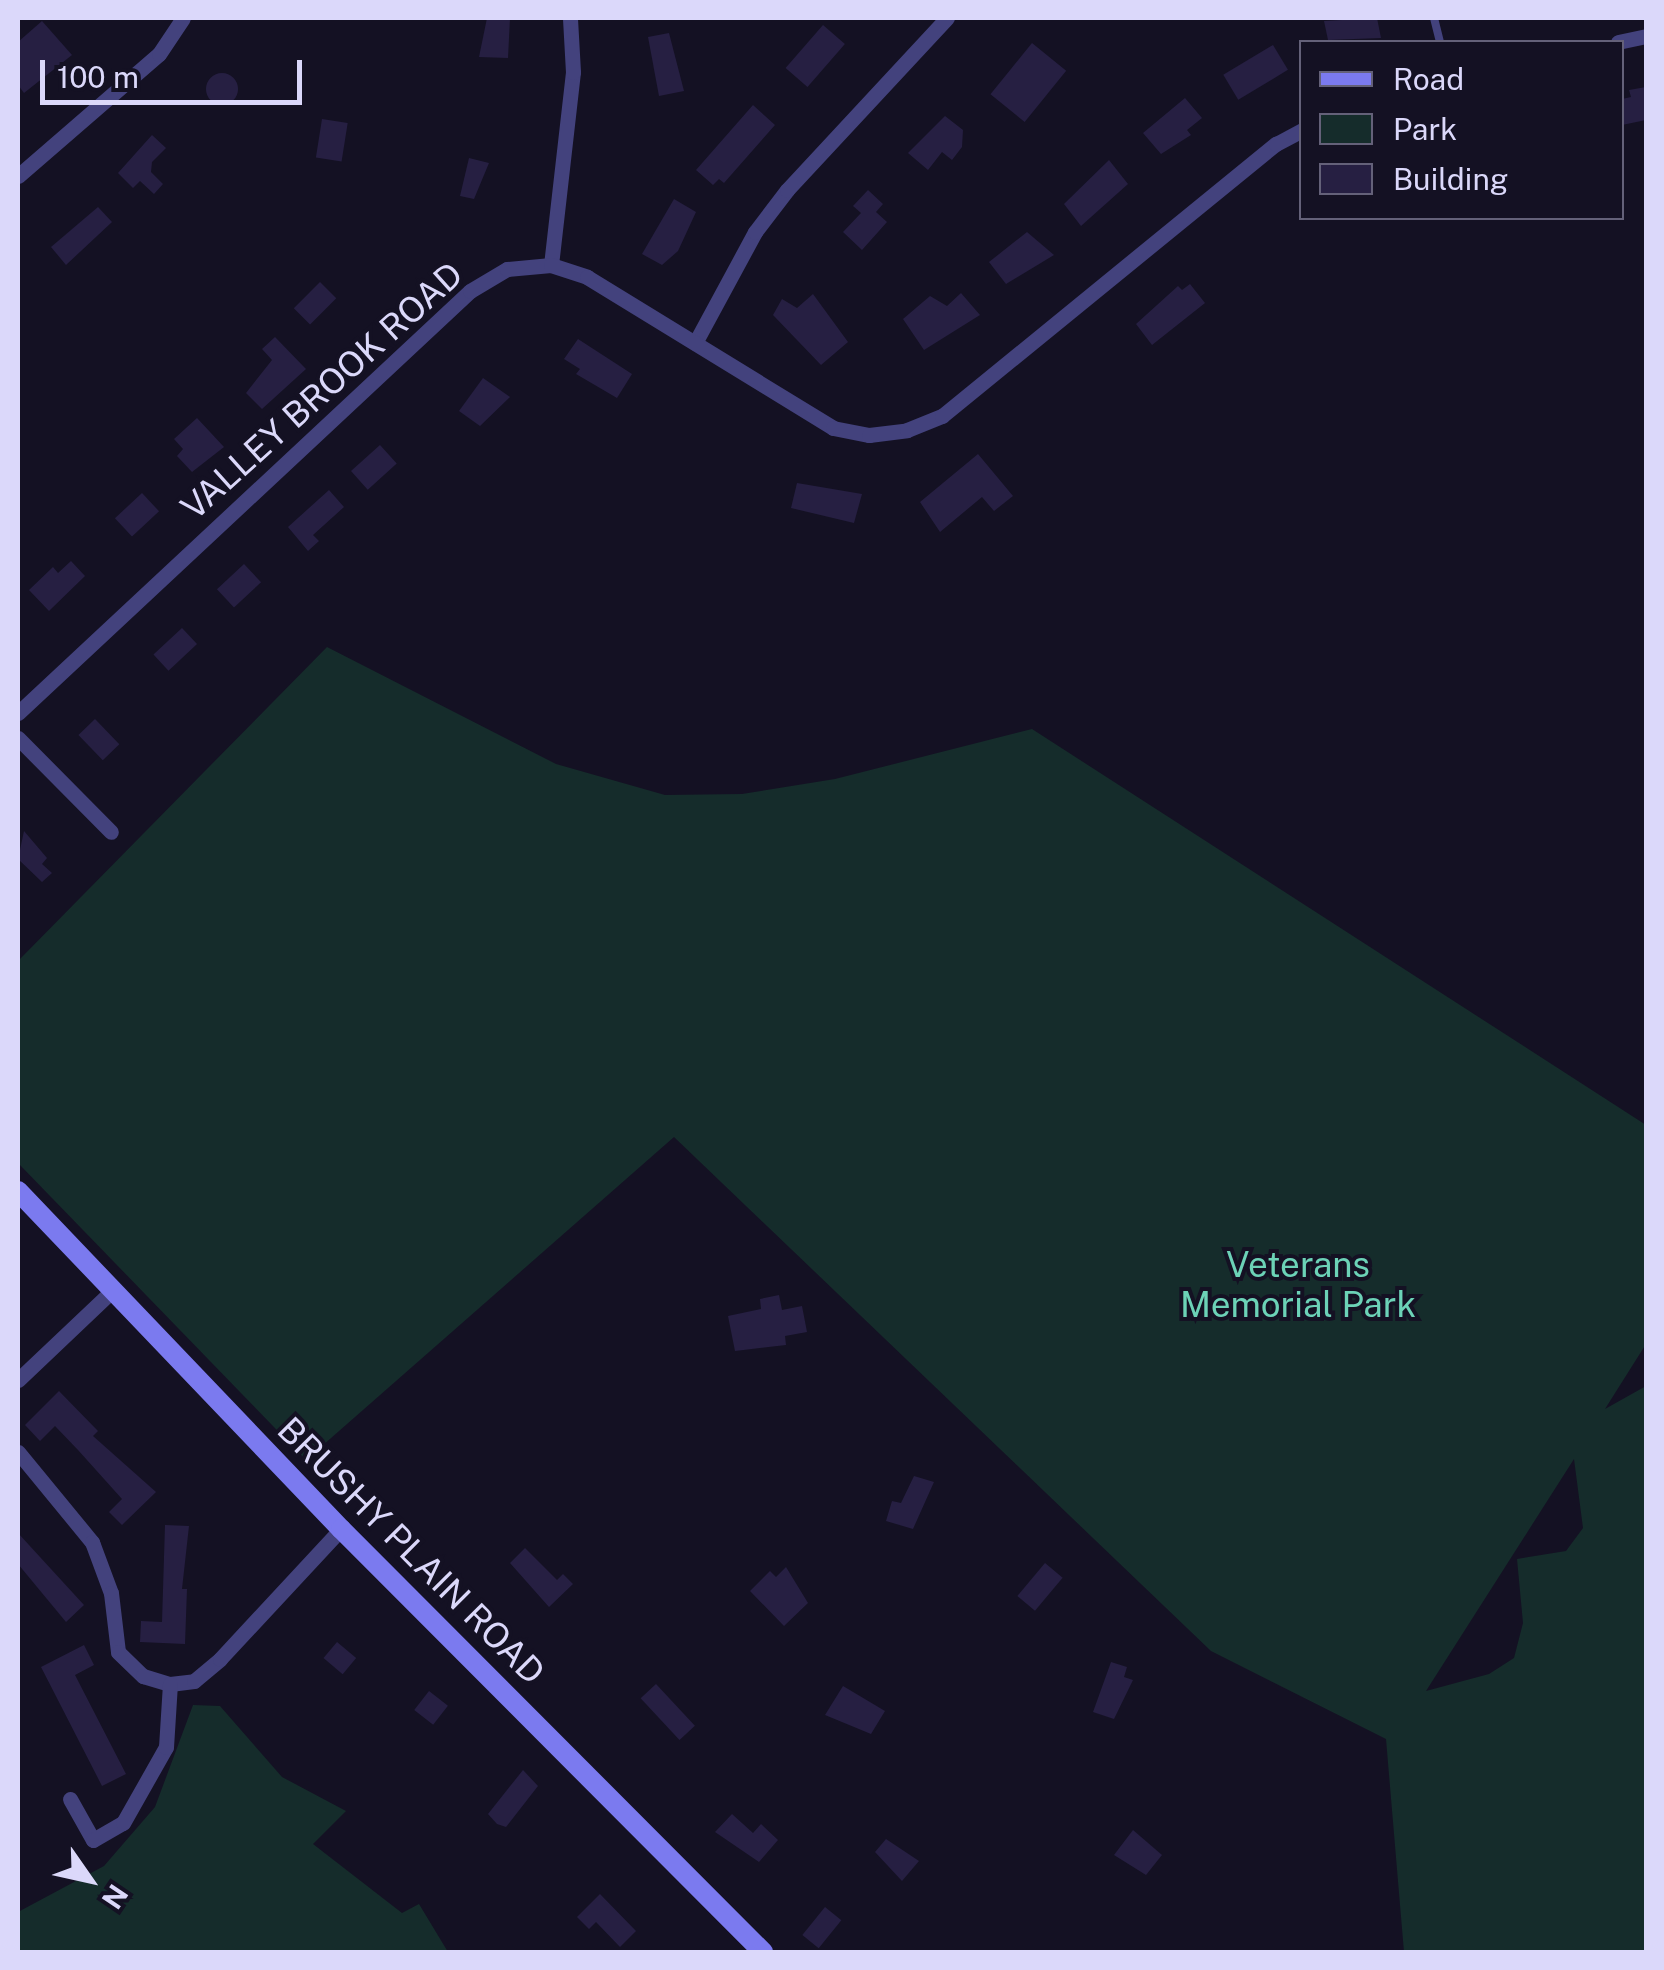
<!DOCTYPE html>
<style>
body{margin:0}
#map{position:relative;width:1664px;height:1970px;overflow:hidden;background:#141123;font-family:"Public Sans",sans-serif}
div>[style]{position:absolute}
.green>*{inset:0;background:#152c2b}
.building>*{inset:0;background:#261f42;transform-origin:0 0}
.round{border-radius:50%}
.lane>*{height:8px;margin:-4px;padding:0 4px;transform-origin:4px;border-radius:4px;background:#43427d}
.street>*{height:15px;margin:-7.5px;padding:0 7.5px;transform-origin:7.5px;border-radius:7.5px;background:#43427d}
.secondary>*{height:20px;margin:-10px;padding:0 10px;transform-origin:10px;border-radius:10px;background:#7b7aef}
span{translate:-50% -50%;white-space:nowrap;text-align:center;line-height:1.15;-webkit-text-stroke:8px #141123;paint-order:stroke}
.street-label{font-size:35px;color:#dbd8fa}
.park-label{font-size:35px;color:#6cd2b7}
.frame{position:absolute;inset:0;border:20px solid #dbd8fa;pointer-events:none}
.legend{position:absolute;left:1299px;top:40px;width:325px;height:180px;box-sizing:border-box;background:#141123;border:2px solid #646179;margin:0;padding:12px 18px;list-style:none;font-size:30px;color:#dbd8fa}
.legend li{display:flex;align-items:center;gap:20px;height:50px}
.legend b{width:50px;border:2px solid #646179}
.north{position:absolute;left:40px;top:1830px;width:100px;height:100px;-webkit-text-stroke:8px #141123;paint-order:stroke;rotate:124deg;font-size:28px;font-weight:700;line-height:40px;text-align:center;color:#dbd8fa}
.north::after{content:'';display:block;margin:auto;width:35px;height:45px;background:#dbd8fa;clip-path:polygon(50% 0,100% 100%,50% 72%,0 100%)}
.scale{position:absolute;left:40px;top:60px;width:262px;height:45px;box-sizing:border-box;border:5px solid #dbd8fa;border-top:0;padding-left:12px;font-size:30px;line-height:35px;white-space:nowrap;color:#dbd8fa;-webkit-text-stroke:8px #141123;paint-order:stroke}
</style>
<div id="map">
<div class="green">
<i style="clip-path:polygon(evenodd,327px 647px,556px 764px,665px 795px,742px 794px,835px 779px,1032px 729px,1646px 1125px,1646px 1344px,1605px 1409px,1646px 1386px,1646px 1952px,1404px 1952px,1386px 1739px,1211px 1651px,674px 1137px,306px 1460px,18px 1163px,18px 961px,327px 647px,1574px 1459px,1583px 1528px,1566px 1551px,1517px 1559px,1523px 1623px,1514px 1658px,1489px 1674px,1426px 1691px,1574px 1459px)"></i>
<i style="clip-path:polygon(193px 1705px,220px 1706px,282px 1777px,346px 1811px,313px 1844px,402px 1913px,419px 1904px,448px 1952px,18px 1952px,18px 1912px,104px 1866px,155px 1807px)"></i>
</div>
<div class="building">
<i style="clip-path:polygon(487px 18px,510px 18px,508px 58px,479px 57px)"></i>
<i style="clip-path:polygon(1377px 18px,1381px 38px,1328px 40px,1324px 21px)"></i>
<i style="clip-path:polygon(42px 21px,72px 55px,24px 93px,18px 85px,18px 42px)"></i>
<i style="left:823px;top:25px;width:29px;height:57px;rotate:41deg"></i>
<i style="clip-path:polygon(669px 33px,684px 91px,659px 96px,648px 37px)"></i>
<i style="left:1032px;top:43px;width:44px;height:66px;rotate:39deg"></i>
<i style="left:1273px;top:45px;width:29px;height:58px;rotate:59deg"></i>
<i class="round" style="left:206px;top:73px;width:32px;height:32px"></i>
<i style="clip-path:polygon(1646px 87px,1646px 120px,1622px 125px,1622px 99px,1631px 97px,1629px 90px)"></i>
<i style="clip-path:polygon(1185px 98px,1202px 118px,1187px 130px,1191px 135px,1161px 154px,1143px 133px)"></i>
<i style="clip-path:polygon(753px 105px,775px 125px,724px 183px,719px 179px,713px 185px,696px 170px)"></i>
<i style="clip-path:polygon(945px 116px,963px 130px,962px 147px,952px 160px,942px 152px,928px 170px,908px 153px)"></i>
<i style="left:322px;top:119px;width:26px;height:39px;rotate:9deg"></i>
<i style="clip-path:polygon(152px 135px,166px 148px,152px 162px,151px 172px,163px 184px,154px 194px,140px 181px,133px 188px,118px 173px)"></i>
<i style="clip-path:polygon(469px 158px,489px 163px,474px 199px,460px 196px)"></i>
<i style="clip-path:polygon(1109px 160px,1128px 184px,1081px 226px,1064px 204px)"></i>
<i style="clip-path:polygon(868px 190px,883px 204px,876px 212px,887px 222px,862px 250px,843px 232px,861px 213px,853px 206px)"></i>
<i style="clip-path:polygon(674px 199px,696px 212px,678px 251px,662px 265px,642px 254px)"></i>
<i style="clip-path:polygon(98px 207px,112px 222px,66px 265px,51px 247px)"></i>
<i style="clip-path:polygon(1027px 232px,1054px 255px,1006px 284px,989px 262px)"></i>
<i style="left:320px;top:282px;width:23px;height:37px;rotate:45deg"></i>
<i style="clip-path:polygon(1190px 284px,1205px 303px,1152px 345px,1136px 324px,1178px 286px,1182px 290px)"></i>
<i style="clip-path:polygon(961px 293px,980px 315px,924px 350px,903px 319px,930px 296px,947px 306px)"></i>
<i style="clip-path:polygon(813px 294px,848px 342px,821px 365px,773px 315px,782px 299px,797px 308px)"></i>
<i style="clip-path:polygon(275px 337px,306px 369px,262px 409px,246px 393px,272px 360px,262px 349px)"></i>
<i style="clip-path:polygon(578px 339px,632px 374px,617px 398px,576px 374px,580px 369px,564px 359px)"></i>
<i style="clip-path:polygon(483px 378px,510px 397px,480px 426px,459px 411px)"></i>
<i style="clip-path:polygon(197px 418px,224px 447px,192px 472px,177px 456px,183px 449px,174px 439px)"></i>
<i style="left:380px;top:445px;width:25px;height:39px;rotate:48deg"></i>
<i style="clip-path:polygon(978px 454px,1013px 496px,994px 511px,982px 497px,940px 532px,920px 502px)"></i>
<i style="clip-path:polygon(797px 483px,862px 494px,854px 523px,791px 508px)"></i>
<i style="clip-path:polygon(329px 490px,344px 507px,313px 535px,319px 541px,308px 551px,288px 527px)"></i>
<i style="left:142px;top:493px;width:25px;height:37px;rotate:47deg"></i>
<i style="clip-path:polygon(71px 561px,85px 576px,49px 611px,29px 590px,53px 567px,58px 573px)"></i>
<i style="left:244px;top:564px;width:25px;height:37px;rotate:47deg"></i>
<i style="left:182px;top:628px;width:22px;height:39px;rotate:47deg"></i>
<i style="left:95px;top:719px;width:35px;height:23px;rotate:46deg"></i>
<i style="clip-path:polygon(24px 831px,47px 858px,42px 864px,52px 873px,42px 882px,18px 859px)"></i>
<i style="clip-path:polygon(779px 1295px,782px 1310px,802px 1306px,807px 1332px,785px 1336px,786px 1345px,735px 1351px,728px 1316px,761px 1309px,760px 1299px)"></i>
<i style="clip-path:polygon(59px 1391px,98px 1431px,93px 1436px,156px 1492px,122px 1525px,109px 1512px,122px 1499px,78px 1450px,55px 1426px,40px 1441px,25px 1425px)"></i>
<i style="clip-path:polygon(914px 1476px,934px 1482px,913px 1529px,886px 1521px,892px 1501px,901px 1503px)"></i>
<i style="clip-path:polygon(165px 1525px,189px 1526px,182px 1589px,187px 1589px,185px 1644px,140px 1642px,141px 1621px,162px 1622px)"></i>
<i style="clip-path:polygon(18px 1533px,84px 1605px,66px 1622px,18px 1564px)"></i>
<i style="clip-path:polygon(525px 1548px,557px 1580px,563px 1574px,573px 1584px,549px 1607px,510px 1563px)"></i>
<i style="left:1045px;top:1563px;width:23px;height:43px;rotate:40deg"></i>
<i style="clip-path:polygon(786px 1567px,808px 1603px,784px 1626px,750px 1591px,770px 1571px,776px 1577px)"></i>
<i style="left:337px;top:1642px;width:25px;height:21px;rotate:40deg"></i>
<i style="clip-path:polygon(84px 1645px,94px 1665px,75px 1675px,126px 1774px,102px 1786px,41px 1667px)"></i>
<i style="clip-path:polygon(1111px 1662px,1127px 1667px,1124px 1677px,1133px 1680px,1114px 1719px,1093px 1712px)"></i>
<i style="left:656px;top:1684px;width:57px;height:21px;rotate:47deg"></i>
<i style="clip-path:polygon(843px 1686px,885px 1711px,871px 1734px,825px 1715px)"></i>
<i style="left:429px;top:1691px;width:24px;height:24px;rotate:38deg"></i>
<i style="clip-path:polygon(523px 1770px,538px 1786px,506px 1827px,497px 1824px,488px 1814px)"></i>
<i style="clip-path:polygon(732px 1814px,753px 1833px,761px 1824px,778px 1840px,759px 1862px,715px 1832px)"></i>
<i style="clip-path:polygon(1133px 1830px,1162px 1855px,1146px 1875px,1114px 1855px)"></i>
<i style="clip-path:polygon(886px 1839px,919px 1861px,902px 1881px,875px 1852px)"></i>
<i style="clip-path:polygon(600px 1894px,636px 1931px,620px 1947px,596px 1922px,589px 1929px,577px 1917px)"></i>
<i style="left:825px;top:1907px;width:21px;height:36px;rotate:39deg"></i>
</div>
<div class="lane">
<i style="left:1434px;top:18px;width:25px;rotate:76deg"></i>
</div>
<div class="street">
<i style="left:1618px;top:42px;width:29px;rotate:-12deg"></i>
<i style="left:18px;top:176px;width:186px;rotate:-40.9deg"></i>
<i style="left:159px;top:54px;width:43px;rotate:-56.3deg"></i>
<i style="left:551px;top:265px;width:194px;rotate:-83.5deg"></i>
<i style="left:573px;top:72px;width:54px;rotate:-93.2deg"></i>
<i style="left:695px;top:343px;width:126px;rotate:-61.6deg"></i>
<i style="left:755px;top:232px;width:53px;rotate:-52.7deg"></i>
<i style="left:787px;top:190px;width:235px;rotate:-47.1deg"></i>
<i style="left:18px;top:713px;width:618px;rotate:-43.03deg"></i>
<i style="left:470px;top:291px;width:43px;rotate:-30.7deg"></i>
<i style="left:507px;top:269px;width:44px;rotate:-5.2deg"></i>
<i style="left:551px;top:265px;width:38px;rotate:18deg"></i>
<i style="left:587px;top:277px;width:289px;rotate:31.5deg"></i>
<i style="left:833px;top:428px;width:37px;rotate:11deg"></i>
<i style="left:869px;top:435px;width:38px;rotate:-7deg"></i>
<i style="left:907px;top:430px;width:38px;rotate:-22deg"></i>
<i style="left:942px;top:416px;width:431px;rotate:-39.2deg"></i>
<i style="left:1276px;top:144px;width:30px;rotate:-28deg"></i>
<i style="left:18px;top:738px;width:132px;rotate:45.3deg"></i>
<i style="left:18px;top:1380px;width:131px;rotate:-43.5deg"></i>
<i style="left:18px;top:1452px;width:117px;rotate:50.6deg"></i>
<i style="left:92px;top:1542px;width:54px;rotate:69.6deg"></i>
<i style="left:111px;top:1593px;width:59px;rotate:83.2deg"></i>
<i style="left:118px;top:1652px;width:35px;rotate:44deg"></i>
<i style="left:143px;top:1676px;width:28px;rotate:17deg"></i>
<i style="left:170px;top:1684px;width:24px;rotate:-7deg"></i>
<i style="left:194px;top:1681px;width:34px;rotate:-40deg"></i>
<i style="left:220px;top:1659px;width:178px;rotate:-47.1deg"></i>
<i style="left:70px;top:1799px;width:47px;rotate:60.7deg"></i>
<i style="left:93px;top:1840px;width:34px;rotate:-30deg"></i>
<i style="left:123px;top:1823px;width:87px;rotate:-60.5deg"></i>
<i style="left:166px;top:1747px;width:63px;rotate:-86.4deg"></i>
</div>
<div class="secondary">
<i style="left:18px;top:1191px;width:468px;rotate:46.3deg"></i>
<i style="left:341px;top:1529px;width:598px;rotate:45.07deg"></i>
</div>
<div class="street-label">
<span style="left:322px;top:391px;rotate:-42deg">VALLEY BROOK ROAD</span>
<span style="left:411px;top:1551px;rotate:45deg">BRUSHY PLAIN ROAD</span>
</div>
<div class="park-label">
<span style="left:1298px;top:1285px">Veterans<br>Memorial Park</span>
</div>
<div class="frame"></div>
<ul class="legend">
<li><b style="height:12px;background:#7b7aef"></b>Road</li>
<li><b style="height:28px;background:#152c2b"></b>Park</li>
<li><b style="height:28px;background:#261f42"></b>Building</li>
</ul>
<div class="north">N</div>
<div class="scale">100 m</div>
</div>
